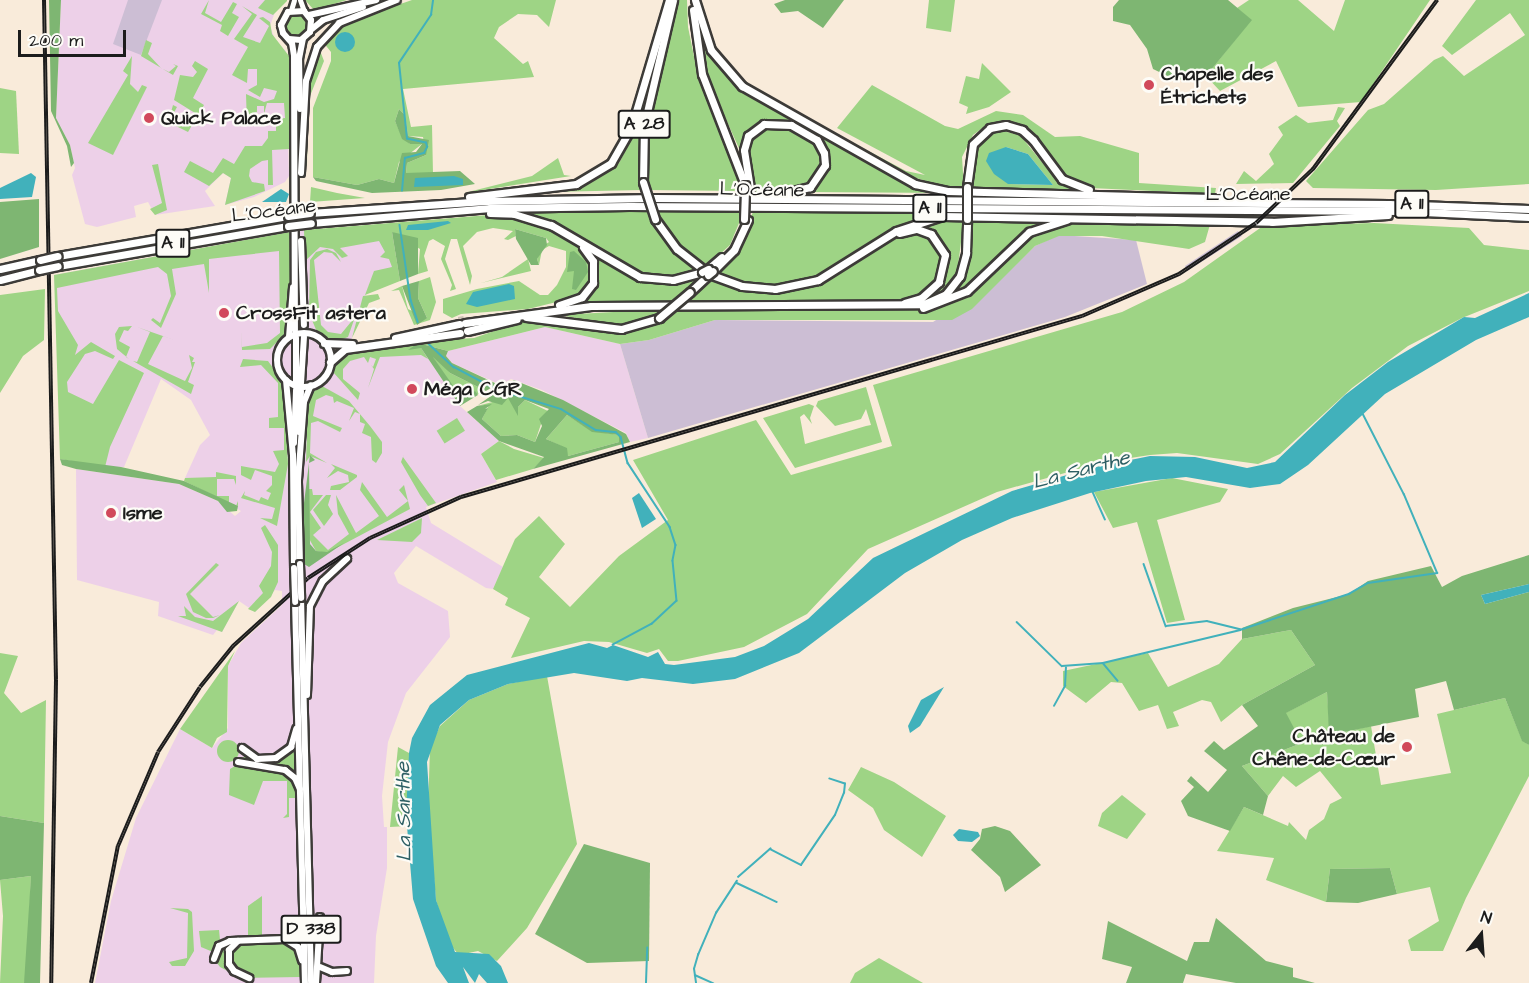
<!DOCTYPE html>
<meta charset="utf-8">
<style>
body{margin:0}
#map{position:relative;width:1529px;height:983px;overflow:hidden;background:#f9ebda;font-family:"Architects Daughter",sans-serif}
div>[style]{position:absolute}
.built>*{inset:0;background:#edd0e8}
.industrial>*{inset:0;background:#ccbed4}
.green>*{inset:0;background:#9ed485;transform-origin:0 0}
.round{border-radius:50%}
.forest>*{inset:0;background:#7eb672}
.water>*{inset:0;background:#41b1bb}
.stream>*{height:1.5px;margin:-0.75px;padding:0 0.75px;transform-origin:0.75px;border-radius:0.75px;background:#41b1bb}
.motorway-tunnel>*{height:7px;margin-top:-3.5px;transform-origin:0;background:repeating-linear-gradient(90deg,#cdc2b4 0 7px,transparent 0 10.5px)}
.roads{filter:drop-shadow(2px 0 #3d3b38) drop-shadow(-2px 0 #3d3b38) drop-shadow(0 2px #3d3b38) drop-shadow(0 -2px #3d3b38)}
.secondary>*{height:5px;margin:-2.5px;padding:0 2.5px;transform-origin:2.5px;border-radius:2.5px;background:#fff}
.primary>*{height:6px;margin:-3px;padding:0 3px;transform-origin:3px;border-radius:3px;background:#fff}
.primary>.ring{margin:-3px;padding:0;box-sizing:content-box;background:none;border:6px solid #fff;border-radius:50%}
.trunk>*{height:6px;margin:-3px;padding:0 3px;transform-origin:3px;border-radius:3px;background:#fff}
.motorway>*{height:7px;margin:-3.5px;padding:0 3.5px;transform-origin:3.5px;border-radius:3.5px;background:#fff}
.rail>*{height:4px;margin-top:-2px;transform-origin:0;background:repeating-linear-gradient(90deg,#fdfcf7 0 4.5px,#1c1c1c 0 9px);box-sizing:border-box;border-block:2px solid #1c1c1c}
.bridges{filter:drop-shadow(2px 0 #3d3b38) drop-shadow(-2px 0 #3d3b38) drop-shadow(0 2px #3d3b38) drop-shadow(0 -2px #3d3b38)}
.trunk-bridge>*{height:6px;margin:-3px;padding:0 3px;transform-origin:3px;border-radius:3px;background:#fff}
.motorway-bridge>*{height:7px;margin:-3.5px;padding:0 3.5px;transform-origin:3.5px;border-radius:3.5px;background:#fff}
.dots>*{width:16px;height:16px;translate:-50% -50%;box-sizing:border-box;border:3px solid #fdfcf7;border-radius:50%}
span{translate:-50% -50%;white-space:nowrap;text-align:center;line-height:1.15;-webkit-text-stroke:4.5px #fdfcf7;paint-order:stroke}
.shield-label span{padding:2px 4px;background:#fdfcf7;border:2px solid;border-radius:4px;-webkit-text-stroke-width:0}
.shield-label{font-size:18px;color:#1c1c1c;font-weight:700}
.poi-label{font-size:20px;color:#1c1c1c;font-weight:700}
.left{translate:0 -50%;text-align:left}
.right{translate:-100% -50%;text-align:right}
.street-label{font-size:20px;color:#1c1c1c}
.water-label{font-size:21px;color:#2d5f64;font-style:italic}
.north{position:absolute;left:1451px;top:905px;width:60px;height:60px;-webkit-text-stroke:4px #fdfcf7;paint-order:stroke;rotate:17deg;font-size:16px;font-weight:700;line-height:24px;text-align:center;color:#1c1c1c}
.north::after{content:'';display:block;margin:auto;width:21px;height:27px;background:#1c1c1c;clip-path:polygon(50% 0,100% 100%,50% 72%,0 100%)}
.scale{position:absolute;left:18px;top:30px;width:108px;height:27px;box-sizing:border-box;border:3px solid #1c1c1c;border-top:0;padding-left:8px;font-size:18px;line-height:21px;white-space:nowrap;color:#1c1c1c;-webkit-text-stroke:4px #fdfcf7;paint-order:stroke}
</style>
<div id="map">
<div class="built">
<i style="clip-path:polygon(61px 0,287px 0,276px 9px,270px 26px,276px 42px,286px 51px,289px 176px,285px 182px,254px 197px,225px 205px,231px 178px,223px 173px,205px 191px,215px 206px,155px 215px,148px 202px,134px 206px,136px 217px,97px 227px,85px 224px,72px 175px,75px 168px,70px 145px,56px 118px)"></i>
<i style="clip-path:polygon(390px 223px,397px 268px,371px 279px,351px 341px,325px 343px,330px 361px,350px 352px,418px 343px,460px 406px,499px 441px,481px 454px,497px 482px,426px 507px,431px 523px,503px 567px,493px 589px,486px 588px,416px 546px,394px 573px,398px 583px,448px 611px,450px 637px,406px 693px,388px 742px,382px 796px,384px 827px,387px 827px,387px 868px,376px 936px,374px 983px,95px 983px,111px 901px,136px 818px,180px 729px,212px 748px,228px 728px,228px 666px,241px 643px,282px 605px,282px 591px,275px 590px,255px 612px,239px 601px,222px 632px,217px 630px,213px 635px,158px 616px,159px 602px,77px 580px,76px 469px,179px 484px,218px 501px,235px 516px,241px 511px,216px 497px,216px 478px,185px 478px,200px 445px,210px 435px,191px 400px,161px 379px,124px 467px,105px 467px,61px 396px,54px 275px,288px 232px)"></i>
<i style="clip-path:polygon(545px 327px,620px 344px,648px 438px,630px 442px,626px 433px,542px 390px,511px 379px,501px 385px,452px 363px,446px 356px,448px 351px)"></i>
</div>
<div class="industrial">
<i style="clip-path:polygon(128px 0,162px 0,141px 55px,113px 44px)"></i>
<i style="clip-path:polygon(1238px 231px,1242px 236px,1187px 271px,1185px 266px)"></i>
<i style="clip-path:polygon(1059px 235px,1136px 240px,1147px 284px,1065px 317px,648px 438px,620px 344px,649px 340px,715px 320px,933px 322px,1004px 276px,1035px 246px)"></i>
</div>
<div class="green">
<i style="clip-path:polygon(209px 0,205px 13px,221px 22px,233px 2px,237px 4px,232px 13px,239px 17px,228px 36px,220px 31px,222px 25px,201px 14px)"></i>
<i style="clip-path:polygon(265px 0,287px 0,287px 1px,273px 15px,258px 8px)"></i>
<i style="clip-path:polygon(305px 0,347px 0,314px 10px)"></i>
<i style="clip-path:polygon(412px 0,556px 0,549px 27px,537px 15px,518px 14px,499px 27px,494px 38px,523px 64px,528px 61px,534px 77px,403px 89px,411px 127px,432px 125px,433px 174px,406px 173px,407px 163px,426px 155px,423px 137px,408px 136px,405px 115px,399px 109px,395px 121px,402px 137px,410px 144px,422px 144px,399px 162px,394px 183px,379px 179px,357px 185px,313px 177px,313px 108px,331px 61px,331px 52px,323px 42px,343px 24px)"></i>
<i style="clip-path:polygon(677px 0,687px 0,688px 27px,698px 76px,744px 191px,646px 190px,644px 145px)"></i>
<i style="clip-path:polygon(929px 0,955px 0,951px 32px,926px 28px)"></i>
<i style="clip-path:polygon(1249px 0,1298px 0,1334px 31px,1345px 0,1430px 0,1361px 102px,1298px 107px,1276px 61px,1220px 91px,1206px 76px,1251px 20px,1237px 8px)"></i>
<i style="clip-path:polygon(1476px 0,1529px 0,1529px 184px,1436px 190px,1313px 188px,1306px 181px,1368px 110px,1384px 104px,1434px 60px,1443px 56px,1464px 76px,1525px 35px,1510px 13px,1452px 55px,1442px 46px)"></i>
<i style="clip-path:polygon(242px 6px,257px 15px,243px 37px,260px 43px,269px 26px,259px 18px,263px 17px,270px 22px,272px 34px,289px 56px,289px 149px,272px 150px,273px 185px,268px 185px,268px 160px,262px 161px,250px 169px,249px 176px,252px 182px,264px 184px,265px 191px,225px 205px,231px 178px,223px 173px,209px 186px,184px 172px,190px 161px,213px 173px,223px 158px,234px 164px,245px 146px,262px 146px,268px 138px,268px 131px,276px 131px,276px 119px,285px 118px,284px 103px,267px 103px,264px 114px,264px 106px,257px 106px,257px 112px,253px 113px,247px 126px,246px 94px,264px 102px,274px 99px,277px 91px,264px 88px,260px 97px,248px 90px,257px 85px,257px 69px,248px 69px,247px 83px,232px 75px,248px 47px,234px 39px,252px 14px)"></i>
<i class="round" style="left:283px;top:12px;width:26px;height:26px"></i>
<i style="clip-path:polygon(696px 24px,725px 74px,762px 103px,891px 176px,928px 191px,947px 193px,808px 192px,824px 176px,827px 151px,813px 134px,790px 122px,766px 120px,754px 125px,742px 141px,742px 155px,707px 77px)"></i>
<i style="clip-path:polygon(146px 40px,152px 43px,148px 54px,161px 68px,169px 72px,176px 66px,173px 64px,178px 66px,173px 75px,141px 56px)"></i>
<i style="clip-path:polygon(319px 48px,324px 61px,308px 101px,307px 165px,303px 171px,309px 74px)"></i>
<i style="clip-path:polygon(656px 54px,639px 132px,642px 190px,548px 192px,578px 188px,619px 163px,630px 142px)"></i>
<i style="clip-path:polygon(132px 56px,130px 84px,138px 92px,142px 85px,147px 87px,113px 155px,88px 143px,128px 75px,123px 71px)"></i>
<i style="clip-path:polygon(195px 61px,208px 69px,193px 98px,204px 105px,188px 132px,172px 124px,170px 120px,169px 119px,173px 105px,177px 107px,170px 120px,183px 127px,195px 113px,174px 100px,180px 75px,193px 77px,197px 72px,192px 66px)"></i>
<i style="clip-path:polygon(982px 63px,1011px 92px,989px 107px,966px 114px,968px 107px,959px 103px,966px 76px,979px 79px)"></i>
<i style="clip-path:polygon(872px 85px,945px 126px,958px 129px,996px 111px,1023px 115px,1055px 137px,1080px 136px,1139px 153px,1139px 183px,1216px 188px,1215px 194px,1091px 188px,1067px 178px,1027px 129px,1003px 122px,984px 127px,973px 135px,962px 157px,964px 189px,949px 189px,901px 173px,750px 88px,906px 171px,925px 175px,837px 128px)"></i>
<i style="clip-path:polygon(0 88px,16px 91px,19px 154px,0 153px)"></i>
<i style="clip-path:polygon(1338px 107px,1345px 108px,1337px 121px,1340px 126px,1293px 183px,1236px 184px,1244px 171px,1256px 181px,1274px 164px,1269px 154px,1283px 135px,1278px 127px,1296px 115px,1308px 123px,1333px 120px)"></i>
<i style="clip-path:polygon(768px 125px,790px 128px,809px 137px,820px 151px,819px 175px,807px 185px,754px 192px,748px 144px,752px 134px)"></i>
<i style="clip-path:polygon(evenodd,998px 130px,1020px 135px,1049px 171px,1074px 190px,970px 190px,973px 153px,981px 140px,998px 130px,1006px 147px,1028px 154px,1053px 185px,1008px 184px,1006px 147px)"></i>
<i style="clip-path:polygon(558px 158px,564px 175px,571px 176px,464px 193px,532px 176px)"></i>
<i style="clip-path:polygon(158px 164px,167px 210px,155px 215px,150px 209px,162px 203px,152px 165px)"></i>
<i style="clip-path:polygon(311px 187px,337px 193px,365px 198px,310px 202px)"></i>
<i style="clip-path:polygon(649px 211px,683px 258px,700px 270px,671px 279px,640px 276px,577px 238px,520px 212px)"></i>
<i style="clip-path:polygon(654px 211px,744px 211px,730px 245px,706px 267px,673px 239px)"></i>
<i style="clip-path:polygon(753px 212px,946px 213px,914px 220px,891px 231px,829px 274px,792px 286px,754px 287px,715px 273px,737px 251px)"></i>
<i style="clip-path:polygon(489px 215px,542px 225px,572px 241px,588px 257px,591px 271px,589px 284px,573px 298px,528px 309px,461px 314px,452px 318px,443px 313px,443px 299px,477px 289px,519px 281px,540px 295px,548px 295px,557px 285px,566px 267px,566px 251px,549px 246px,542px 250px,539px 265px,537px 259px,543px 246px,549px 242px,546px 238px,515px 229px,516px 236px,508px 240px,504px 239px,513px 231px,493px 228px,477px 232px,463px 246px,472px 276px,470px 285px,457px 239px,451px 239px,445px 259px,456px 289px,450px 291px,452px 285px,441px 259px,445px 246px,433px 239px,429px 241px,424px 256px,428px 271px,418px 274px,420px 249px,392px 232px,400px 281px,365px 295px,374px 271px,392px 267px,389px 259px,380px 257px,385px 252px,379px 241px,340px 248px,348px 256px,342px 258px,333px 249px,320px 247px,305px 261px,304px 230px)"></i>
<i style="clip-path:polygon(964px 218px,957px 274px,943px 291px,923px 301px,943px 282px,949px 260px,940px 237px,915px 228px,938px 219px)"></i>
<i style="clip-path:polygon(969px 219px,1043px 221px,1018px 235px,973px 285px,948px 296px,957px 286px,969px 258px)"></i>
<i style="clip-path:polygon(1092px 221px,1211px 221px,1205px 242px,1189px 249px,1102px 236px,1059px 236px,1035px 246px,972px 309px,952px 320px,715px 320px,649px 340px,620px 344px,545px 327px,448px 351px,418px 343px,428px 359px,421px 355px,380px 357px,368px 388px,374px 369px,371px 365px,373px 367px,376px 359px,370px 357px,368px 363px,364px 357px,350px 361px,343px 369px,343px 379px,360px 393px,358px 400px,333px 372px,336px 359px,347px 352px,438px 340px,474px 338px,529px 319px,627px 330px,648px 326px,675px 308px,933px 309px,969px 293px,1022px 240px,1037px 231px,1055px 224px)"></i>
<i style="clip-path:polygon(1374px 223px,1469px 228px,1484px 245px,1529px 250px,1529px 291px,1462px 318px,1408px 346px,1352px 388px,1280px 454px,1258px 464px,1177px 453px,1150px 455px,1104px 462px,997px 492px,868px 549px,807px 614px,744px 647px,678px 661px,668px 661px,659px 649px,647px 653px,609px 642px,584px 641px,511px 658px,530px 618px,505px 605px,508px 598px,493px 589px,515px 539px,539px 516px,565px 544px,539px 577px,570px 607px,619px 556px,668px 520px,633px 460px,756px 420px,791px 475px,892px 446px,873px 385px,1122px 312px,1184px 282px,1263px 226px)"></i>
<i style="clip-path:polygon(295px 231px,287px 332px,270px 349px,242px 350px,241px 329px,242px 347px,267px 343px,280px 333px,279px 251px,209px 259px,209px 293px,204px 264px,172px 269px,176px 294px,161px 328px,151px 320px,153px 318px,160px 323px,171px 296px,167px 274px,158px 267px,57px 288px,58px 311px,78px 345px,75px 355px,91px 342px,115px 356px,113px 359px,95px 351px,85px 354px,67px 382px,68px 392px,93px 404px,119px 360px,144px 373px,110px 447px,105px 467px,60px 459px,54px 275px)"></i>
<i style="clip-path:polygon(914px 232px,928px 235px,942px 252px,940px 277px,927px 292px,905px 301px,681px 303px,711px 277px,787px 290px,810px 285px,901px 235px)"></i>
<i style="clip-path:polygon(587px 248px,625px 274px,647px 281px,673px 282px,707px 274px,676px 302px,577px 303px,588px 294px,596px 277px)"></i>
<i style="clip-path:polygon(327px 249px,336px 253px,341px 262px,332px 253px,324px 252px,314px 260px,321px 325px,328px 332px,341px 334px,355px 317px,348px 337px,337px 341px,328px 340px,317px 332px,309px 313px,310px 260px,316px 252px)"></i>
<i style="clip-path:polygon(528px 259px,531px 271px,481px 283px,502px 277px)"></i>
<i style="clip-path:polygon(430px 277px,436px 302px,430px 320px,414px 325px,399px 290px,391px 291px,402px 286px,408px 309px,427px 318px,418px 298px,419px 281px)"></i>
<i style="clip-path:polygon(45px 289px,44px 340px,23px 356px,0 393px,0 295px)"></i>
<i style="clip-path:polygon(378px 294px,380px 299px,369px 303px,352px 338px,363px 296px)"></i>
<i style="clip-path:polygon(668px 309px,657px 317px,625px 327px,559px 315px)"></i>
<i style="clip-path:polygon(132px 326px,128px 331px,124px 330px,119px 341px,130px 347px,126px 357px,129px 359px,117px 349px,115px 334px,119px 327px)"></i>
<i style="clip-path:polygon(137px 327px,180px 342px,163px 336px,148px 364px,185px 381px,192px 368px,189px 355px,194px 358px,192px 362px,195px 362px,188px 382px,194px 385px,191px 394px,133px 361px,137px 362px,150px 332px)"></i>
<i style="clip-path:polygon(436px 356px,450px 373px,486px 391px,467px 398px,456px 391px,435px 361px,433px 357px)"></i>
<i style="clip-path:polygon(243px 359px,268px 361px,284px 383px,288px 464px,277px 526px,260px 518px,272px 519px,275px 508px,241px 498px,245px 491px,244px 495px,259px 501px,261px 497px,268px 500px,271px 493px,266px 491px,272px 485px,272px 476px,255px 470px,251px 480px,241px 475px,241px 466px,275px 472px,279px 464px,273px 451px,284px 450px,284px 428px,269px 428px,269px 418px,278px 417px,278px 383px,261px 365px,240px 367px)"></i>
<i style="clip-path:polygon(322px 386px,349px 401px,370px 426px,382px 442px,382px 453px,376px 463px,372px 460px,371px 437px,362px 433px,365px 424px,360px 422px,360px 414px,355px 412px,349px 421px,354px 408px,337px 401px,334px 403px,333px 397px,326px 395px,316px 400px,313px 416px,342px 428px,340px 432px,318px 421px,311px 423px,310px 453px,327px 463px,310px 456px,306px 462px,308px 395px)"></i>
<i style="clip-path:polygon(866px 387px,882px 442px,795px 468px,763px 418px,809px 404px,814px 406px,810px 418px,812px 424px,804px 414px,800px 417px,805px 444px,866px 426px,871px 425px,866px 409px,861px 419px,835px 426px,816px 406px,818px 401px)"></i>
<i style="clip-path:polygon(508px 398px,518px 407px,525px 400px,550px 412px,543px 418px,535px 442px,517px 435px,501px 436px,482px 419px,489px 405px,477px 406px)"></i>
<i style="clip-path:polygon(567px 415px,592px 431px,619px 435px,619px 442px,568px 456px,561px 446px,546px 439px)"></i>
<i style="left:457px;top:418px;width:15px;height:24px;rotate:58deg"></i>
<i style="clip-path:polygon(499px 441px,514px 449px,544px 458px,533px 469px,496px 480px,481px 454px)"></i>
<i style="clip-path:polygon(404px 454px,403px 457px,436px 503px,428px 506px,420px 495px,401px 462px)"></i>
<i style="clip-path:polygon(331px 464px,357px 475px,357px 477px,340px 490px,330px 490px,331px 486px,349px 482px,348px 475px,338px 471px,327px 478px,335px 468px)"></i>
<i style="clip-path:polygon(216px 472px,236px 476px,236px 485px,234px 479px,217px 479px,217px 496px,229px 496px,229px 503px,236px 506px,238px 501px,238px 506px,229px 503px,184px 481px,185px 478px,216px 477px)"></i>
<i style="clip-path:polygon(1172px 478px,1228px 489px,1220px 502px,1157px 520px,1185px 620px,1167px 623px,1137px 522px,1113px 528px,1094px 492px)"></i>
<i style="clip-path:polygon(362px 482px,387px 517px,408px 501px,399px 490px,404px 485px,410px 509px,327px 553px,316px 551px,307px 535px,308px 489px,312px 489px,313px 495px,323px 495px,310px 512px,321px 528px,313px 535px,328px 550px,349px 534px,338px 514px,336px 495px,356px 533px,379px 516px,360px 490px)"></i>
<i style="clip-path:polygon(326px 495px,331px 495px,328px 505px,333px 514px,324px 526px,313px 510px)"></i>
<i style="clip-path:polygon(422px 518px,421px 533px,412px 542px,377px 540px)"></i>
<i style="clip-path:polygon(265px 525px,278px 545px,278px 582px,271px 597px,255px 612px,248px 609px,263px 593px,259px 586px,271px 566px,272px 552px,261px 528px)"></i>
<i style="clip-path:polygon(216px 563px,219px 565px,190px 594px,213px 617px,220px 615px,213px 618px,206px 618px,193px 612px,186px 594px)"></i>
<i style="clip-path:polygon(239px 601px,222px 632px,178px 616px,186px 616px,184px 606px,195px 617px,213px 621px)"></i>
<i style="clip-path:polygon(1291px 630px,1315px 665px,1242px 705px,1221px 722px,1211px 702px,1202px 700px,1173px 712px,1179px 726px,1167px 729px,1158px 705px,1139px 711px,1122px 683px,1111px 682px,1086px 703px,1063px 686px,1063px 671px,1148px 653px,1168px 687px,1219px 664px,1242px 639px)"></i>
<i style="clip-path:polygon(235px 651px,228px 666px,227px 732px,217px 738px,212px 748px,180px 729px)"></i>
<i style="clip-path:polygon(0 653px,18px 656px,4px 693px,21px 713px,46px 700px,44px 823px,0 816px)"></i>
<i style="clip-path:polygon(547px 676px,577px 844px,527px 928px,497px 961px,478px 951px,459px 955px,448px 942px,436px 900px,428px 812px,430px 747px,440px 726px,469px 700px,508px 684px)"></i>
<i style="clip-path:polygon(1327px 692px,1330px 735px,1371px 726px,1381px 785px,1451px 773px,1437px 714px,1505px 698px,1522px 740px,1529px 745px,1529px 776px,1466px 898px,1443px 951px,1411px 951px,1408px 940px,1439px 921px,1430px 887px,1397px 894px,1390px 868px,1330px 869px,1326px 902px,1266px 880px,1274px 858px,1217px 851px,1244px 807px,1288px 826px,1289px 822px,1306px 840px,1309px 830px,1324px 819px,1330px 804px,1342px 798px,1320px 771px,1296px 787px,1283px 776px,1268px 796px,1242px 766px,1302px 743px,1285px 713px)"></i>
<i class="round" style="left:217px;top:740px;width:22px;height:22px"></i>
<i style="clip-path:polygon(295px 745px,297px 780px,284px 768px,243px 758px,245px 755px,258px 760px,279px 759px)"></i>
<i style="clip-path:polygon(398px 747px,409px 753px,408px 826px,390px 827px)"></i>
<i style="clip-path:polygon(240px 763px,284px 772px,295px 781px,298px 798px,289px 798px,289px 817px,283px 818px,287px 814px,287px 781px,263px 781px,254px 805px,229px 795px,230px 769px)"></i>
<i style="clip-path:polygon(861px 767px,894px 782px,946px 816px,922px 857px,884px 830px,873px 808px,848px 790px)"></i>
<i style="clip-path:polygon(1122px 795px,1146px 814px,1127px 839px,1098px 826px,1102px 813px)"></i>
<i style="clip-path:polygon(31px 876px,27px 974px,24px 983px,0 983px,3px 916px,0 880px)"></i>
<i style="clip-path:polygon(262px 896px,262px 936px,294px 935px,293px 939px,233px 938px,218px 945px,213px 952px,201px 947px,199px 931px,219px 930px,220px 940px,248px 936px,248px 906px)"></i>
<i style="clip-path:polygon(170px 908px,188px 909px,192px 912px,194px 951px,185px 966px,172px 966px,169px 962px,187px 958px,188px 913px)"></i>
<i style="clip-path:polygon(285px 939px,301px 954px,300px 977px,241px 978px,220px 967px,214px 959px,224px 943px)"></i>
<i style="clip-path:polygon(879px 958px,923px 983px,850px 983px,855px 973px)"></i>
</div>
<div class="forest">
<i style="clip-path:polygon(49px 0,61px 0,56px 118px,70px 145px,74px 163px,71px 167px,67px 146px,51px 111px)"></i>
<i style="clip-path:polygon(785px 0,844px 0,823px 28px,798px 11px,781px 13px,774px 4px)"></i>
<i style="clip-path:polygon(1119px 0,1228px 0,1252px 20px,1206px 76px,1192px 73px,1178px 81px,1153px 69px,1147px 49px,1130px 25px,1113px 21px,1113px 7px)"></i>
<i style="clip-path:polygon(399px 109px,405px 115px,408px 136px,429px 140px,426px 155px,407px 163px,406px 173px,460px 171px,475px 184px,441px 190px,372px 193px,316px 181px,313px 177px,357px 185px,379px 179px,394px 183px,402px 153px,416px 152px,422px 144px,410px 144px,402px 139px,395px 121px)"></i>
<i style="clip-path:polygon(39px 199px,39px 247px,0 259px,0 202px)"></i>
<i style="clip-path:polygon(515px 229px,546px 238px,547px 245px,537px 259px,539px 265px,531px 265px,516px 239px)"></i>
<i style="clip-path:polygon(392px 232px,418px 238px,418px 274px,400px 281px)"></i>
<i style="clip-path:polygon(574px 251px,586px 262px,588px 272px,576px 290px,572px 289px,574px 271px,567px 272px,570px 252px)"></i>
<i style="clip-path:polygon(419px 281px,418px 298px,427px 318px,417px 325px,402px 286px)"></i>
<i style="clip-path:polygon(418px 343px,448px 351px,446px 356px,452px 363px,497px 384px,486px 391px,450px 373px,433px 357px,456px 390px,464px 387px,468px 390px,467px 397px,475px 391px,478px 395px,460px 406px,421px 348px,408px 350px)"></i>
<i style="clip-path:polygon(evenodd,514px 380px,563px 400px,626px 434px,630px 442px,533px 469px,544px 457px,499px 441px,467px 412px,477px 406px,492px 404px,485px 409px,488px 408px,482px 419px,501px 436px,517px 435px,535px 442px,542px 426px,539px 419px,549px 409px,525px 400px,518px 407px,518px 416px,508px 398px,502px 405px,488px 401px,478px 405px,514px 380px,567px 415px,592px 432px,619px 435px,619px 442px,568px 456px,567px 448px,546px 439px,567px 415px)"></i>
<i style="clip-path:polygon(310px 455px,315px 460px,309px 463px,310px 544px,316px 551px,327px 552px,344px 543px,309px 567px,304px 564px,303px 511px)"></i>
<i style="clip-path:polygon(60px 459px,121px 467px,184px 481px,238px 506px,237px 511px,227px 512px,218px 501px,179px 484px,76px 469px,62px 465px)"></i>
<i style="clip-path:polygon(1529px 555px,1529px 584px,1481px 595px,1485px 604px,1529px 592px,1529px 745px,1522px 741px,1505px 698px,1454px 710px,1446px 681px,1415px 689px,1419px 717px,1329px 735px,1327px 692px,1286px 713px,1302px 743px,1242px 766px,1268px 796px,1263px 815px,1244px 807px,1230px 831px,1188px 816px,1181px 801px,1194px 787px,1187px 781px,1191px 776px,1208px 792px,1227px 770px,1204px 751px,1214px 741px,1224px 750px,1258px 726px,1242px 705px,1315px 665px,1291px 630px,1242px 639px,1242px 628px,1293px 608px,1349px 594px,1368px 581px,1431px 566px,1442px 587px,1462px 576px)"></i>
<i style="clip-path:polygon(0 816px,44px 823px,40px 983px,24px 983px,31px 876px,0 880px)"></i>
<i style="clip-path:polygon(995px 826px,1010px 831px,1041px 865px,1005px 892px,1000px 877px,971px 850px,980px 839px,982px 829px)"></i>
<i style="clip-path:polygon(584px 844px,650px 863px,649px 961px,587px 963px,535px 934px)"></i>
<i style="clip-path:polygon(1390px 868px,1397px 894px,1358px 903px,1326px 902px,1330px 869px)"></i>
<i style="clip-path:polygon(1216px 918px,1266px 961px,1293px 968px,1293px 977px,1315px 983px,1236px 983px,1186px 974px,1183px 983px,1126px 983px,1132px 967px,1102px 959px,1108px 921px,1187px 961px,1194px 942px,1209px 942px)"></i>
</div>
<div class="water">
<i class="round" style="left:335px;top:32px;width:20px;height:20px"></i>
<i style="clip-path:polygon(1006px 147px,1028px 154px,1053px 185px,1008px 184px,994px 174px,986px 161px,989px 153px)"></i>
<i style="clip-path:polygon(31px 173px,36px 177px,32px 197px,0 199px,0 188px)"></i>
<i style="clip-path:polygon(454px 176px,463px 179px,463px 185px,414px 187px,415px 178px)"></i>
<i style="clip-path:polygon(281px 189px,289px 194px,286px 202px,262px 202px)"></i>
<i style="clip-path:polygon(448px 221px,451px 223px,428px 230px,406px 230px,408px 225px)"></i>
<i style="clip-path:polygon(509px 284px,514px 286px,515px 299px,477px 307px,466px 304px,473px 292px)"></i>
<i style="clip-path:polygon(1529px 293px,1529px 317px,1476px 340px,1385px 394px,1308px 465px,1280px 484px,1250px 488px,1186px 477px,1146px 481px,1090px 493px,1012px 518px,962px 540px,905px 573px,799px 653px,735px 679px,693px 684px,642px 678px,627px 681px,574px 673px,508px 684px,469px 700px,440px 725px,427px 762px,436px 900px,455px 952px,489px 954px,501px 966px,508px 983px,487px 983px,479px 974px,475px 983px,463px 967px,469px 983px,448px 983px,436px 966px,413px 899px,406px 814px,409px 753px,412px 738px,430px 705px,467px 675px,589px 643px,607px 648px,613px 645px,648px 657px,658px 652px,665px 664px,674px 665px,735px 657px,764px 646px,808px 619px,873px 558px,1012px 491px,1091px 468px,1150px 456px,1195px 457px,1247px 468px,1275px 462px,1345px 395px,1388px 362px,1464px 317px,1475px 318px)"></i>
<i style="clip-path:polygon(639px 493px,656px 519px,642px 528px,632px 498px)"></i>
<i style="clip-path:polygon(1529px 584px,1529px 592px,1485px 604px,1481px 595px)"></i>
<i style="clip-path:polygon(944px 687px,920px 726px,910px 733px,908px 726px,921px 700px)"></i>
<i style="clip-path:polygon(959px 829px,978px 832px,980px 836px,972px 842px,958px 841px,953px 835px)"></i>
</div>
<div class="stream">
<i style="left:402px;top:191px;width:33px;rotate:-85deg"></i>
<i style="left:405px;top:158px;width:20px;rotate:-15deg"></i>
<i style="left:424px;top:153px;width:7px;rotate:-63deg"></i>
<i style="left:427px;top:147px;width:4px;rotate:-104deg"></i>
<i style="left:426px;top:143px;width:19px;rotate:-168deg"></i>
<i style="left:407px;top:139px;width:76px;rotate:-96deg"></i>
<i style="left:399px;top:63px;width:58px;rotate:-56.3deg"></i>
<i style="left:431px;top:15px;width:15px;rotate:-82deg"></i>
<i style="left:400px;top:225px;width:76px;rotate:81.7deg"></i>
<i style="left:411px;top:300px;width:23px;rotate:72deg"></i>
<i style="left:429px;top:344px;width:34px;rotate:43deg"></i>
<i style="left:454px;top:367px;width:43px;rotate:27.8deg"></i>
<i style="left:499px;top:390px;width:65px;rotate:17deg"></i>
<i style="left:561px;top:409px;width:41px;rotate:31deg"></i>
<i style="left:596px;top:430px;width:20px;rotate:6deg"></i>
<i style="left:616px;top:432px;width:7px;rotate:45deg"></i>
<i style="left:621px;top:437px;width:27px;rotate:75deg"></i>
<i style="left:628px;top:463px;width:77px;rotate:56.7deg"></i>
<i style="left:670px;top:527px;width:19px;rotate:72deg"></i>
<i style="left:676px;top:545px;width:16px;rotate:101deg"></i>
<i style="left:673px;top:561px;width:40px;rotate:84.3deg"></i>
<i style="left:677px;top:601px;width:34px;rotate:137deg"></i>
<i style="left:652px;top:624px;width:44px;rotate:151.7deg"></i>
<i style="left:1093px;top:492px;width:30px;rotate:66deg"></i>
<i style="left:1144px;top:564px;width:66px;rotate:70.5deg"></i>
<i style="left:1166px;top:626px;width:41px;rotate:-7deg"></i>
<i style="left:1207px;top:621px;width:34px;rotate:14deg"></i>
<i style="left:1017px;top:622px;width:63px;rotate:44.4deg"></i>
<i style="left:1062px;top:666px;width:41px;rotate:-4.2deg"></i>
<i style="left:1103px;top:663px;width:23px;rotate:50deg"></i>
<i style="left:1103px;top:663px;width:141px;rotate:-13.5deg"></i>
<i style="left:1240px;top:630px;width:115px;rotate:-18.3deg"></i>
<i style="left:1349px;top:594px;width:22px;rotate:-30deg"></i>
<i style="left:1368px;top:583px;width:70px;rotate:-8.2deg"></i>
<i style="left:1437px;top:573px;width:85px;rotate:-112.9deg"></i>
<i style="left:1404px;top:495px;width:92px;rotate:-117.1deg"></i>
<i style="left:1054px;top:706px;width:23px;rotate:-61deg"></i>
<i style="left:1065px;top:686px;width:18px;rotate:-87deg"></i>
<i style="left:738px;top:877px;width:43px;rotate:-41.2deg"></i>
<i style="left:770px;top:849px;width:35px;rotate:27deg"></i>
<i style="left:801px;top:865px;width:60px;rotate:-55.8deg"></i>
<i style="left:835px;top:815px;width:24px;rotate:-68deg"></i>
<i style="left:844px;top:793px;width:9px;rotate:-84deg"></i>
<i style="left:845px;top:784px;width:16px;rotate:-162deg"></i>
<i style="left:737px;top:883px;width:44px;rotate:25.4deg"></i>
<i style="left:695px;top:975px;width:20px;rotate:24deg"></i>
<i style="left:646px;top:983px;width:35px;rotate:-88deg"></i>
<i style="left:696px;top:983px;width:14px;rotate:-98deg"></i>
<i style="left:694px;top:969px;width:15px;rotate:-74deg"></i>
<i style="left:698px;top:955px;width:46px;rotate:-66.8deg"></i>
<i style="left:716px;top:913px;width:38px;rotate:-57deg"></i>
</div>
<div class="motorway-tunnel">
<i style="left:458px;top:320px;width:6px;rotate:-9deg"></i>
<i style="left:459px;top:328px;width:7px;rotate:-16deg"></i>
</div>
<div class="roads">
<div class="secondary">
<i style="left:300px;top:0;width:12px;rotate:70deg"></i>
<i style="left:291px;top:10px;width:10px;rotate:-73deg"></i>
</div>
<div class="primary">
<i style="left:309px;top:15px;width:69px;rotate:-12.6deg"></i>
<i style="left:312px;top:29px;width:14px;rotate:-39deg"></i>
<i style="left:323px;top:20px;width:42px;rotate:-18deg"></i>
<i style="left:289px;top:39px;width:12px;rotate:5deg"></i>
<i style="left:301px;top:40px;width:12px;rotate:-42deg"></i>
<i style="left:310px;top:32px;width:12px;rotate:-85deg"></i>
<i style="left:311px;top:20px;width:11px;rotate:-128deg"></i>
<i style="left:304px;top:11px;width:16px;rotate:176deg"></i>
<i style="left:288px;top:12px;width:15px;rotate:118deg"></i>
<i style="left:281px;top:25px;width:8px;rotate:76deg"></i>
<i style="left:283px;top:33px;width:13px;rotate:48deg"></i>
<i style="left:292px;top:43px;width:13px;rotate:81deg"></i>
<i style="left:294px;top:56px;width:274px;rotate:89.8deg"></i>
<i style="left:300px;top:109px;width:50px;rotate:-91.1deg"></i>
<i style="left:299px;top:59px;width:20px;rotate:-79deg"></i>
<i style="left:301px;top:173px;width:92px;rotate:-86.9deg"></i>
<i style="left:306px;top:81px;width:36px;rotate:-72deg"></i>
<i style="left:317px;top:47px;width:33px;rotate:-47deg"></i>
<i style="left:339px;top:23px;width:62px;rotate:-21.6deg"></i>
<i style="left:301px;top:241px;width:84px;rotate:88deg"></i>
<i class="ring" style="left:277px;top:333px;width:48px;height:48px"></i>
<i style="left:289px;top:337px;width:50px;rotate:-85.4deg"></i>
<i style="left:296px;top:338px;width:44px;rotate:90deg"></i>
<i style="left:301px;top:383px;width:46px;rotate:-86.3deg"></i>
<i style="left:299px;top:432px;width:41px;rotate:-87.2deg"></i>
<i style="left:294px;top:443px;width:53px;rotate:-87.8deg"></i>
</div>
<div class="trunk">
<i style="left:286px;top:380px;width:75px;rotate:84.7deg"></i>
<i style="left:293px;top:455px;width:113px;rotate:89.5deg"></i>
<i style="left:300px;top:564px;width:84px;rotate:-91.4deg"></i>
<i style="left:298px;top:480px;width:78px;rotate:-85.6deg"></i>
<i style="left:304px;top:402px;width:18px;rotate:-68deg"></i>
<i style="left:301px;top:598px;width:385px;rotate:88.5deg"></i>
<i style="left:295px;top:602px;width:381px;rotate:88.5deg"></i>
<i style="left:307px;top:695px;width:89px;rotate:-88.1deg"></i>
<i style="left:310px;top:606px;width:28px;rotate:-63deg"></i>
<i style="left:323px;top:581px;width:33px;rotate:-43deg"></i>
<i style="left:242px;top:748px;width:19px;rotate:36deg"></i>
<i style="left:257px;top:759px;width:19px;rotate:-3deg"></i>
<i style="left:276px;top:758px;width:19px;rotate:-36deg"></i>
<i style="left:291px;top:747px;width:19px;rotate:-74deg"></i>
<i style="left:238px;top:762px;width:48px;rotate:9.7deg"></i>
<i style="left:285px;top:770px;width:13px;rotate:39deg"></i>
<i style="left:295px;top:778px;width:12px;rotate:66deg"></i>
<i style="left:238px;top:941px;width:13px;rotate:135deg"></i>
<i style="left:229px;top:950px;width:14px;rotate:90deg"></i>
<i style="left:229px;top:964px;width:9px;rotate:54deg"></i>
<i style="left:234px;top:971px;width:17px;rotate:25deg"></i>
<i style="left:214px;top:959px;width:14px;rotate:-69deg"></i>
<i style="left:219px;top:946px;width:12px;rotate:-24deg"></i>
<i style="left:230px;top:941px;width:55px;rotate:-2.1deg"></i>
<i style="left:285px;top:939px;width:15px;rotate:32deg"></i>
<i style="left:298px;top:947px;width:14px;rotate:73deg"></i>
<i style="left:320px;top:967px;width:13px;rotate:23deg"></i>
<i style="left:332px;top:972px;width:15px;rotate:-4deg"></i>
<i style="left:316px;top:983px;width:66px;rotate:-86.5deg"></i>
</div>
<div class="motorway">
<i style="left:695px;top:0;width:52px;rotate:72.3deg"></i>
<i style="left:711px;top:50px;width:48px;rotate:49.3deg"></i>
<i style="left:742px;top:86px;width:199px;rotate:29.5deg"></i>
<i style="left:915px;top:184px;width:34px;rotate:12deg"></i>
<i style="left:948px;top:191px;width:273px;rotate:1.5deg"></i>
<i style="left:693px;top:10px;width:65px;rotate:82deg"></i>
<i style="left:702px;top:74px;width:119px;rotate:68.8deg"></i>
<i style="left:643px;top:182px;width:57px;rotate:-89deg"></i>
<i style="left:644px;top:125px;width:128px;rotate:-76.9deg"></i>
<i style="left:967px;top:187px;width:43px;rotate:-82.1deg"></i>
<i style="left:973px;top:144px;width:23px;rotate:-43deg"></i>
<i style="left:990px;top:128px;width:16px;rotate:-11deg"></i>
<i style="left:1006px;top:125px;width:17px;rotate:17deg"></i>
<i style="left:1022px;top:130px;width:15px;rotate:42deg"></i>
<i style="left:1033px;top:140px;width:49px;rotate:53.4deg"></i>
<i style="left:1062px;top:179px;width:29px;rotate:22deg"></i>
<i style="left:750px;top:188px;width:38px;rotate:-99deg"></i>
<i style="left:744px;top:150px;width:15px;rotate:-74deg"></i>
<i style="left:748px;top:136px;width:20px;rotate:-37deg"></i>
<i style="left:764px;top:124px;width:27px;rotate:2deg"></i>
<i style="left:791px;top:125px;width:30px;rotate:30deg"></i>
<i style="left:817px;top:140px;width:15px;rotate:62deg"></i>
<i style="left:824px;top:153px;width:12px;rotate:85deg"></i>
<i style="left:825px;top:165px;width:27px;rotate:124deg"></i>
<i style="left:810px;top:187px;width:37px;rotate:167deg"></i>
<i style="left:469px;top:197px;width:108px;rotate:-6.9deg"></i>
<i style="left:576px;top:184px;width:41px;rotate:-31deg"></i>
<i style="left:611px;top:163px;width:40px;rotate:-60.3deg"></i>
<i style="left:631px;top:128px;width:134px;rotate:-73.5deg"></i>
<i style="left:310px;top:213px;width:176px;rotate:-3.9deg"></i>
<i style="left:486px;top:201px;width:168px;rotate:-1deg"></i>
<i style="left:654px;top:198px;width:735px;rotate:0.47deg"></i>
<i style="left:1389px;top:204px;width:140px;rotate:2deg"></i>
<i style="left:490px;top:213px;width:24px;rotate:2deg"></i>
<i style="left:514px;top:214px;width:39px;rotate:17deg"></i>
<i style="left:551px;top:225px;width:103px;rotate:30.3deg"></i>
<i style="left:640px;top:277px;width:33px;rotate:5deg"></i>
<i style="left:673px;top:280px;width:30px;rotate:-15deg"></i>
<i style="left:655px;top:219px;width:37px;rotate:54deg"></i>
<i style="left:677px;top:249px;width:41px;rotate:38deg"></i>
<i style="left:709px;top:274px;width:35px;rotate:20deg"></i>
<i style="left:742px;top:286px;width:33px;rotate:5deg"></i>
<i style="left:775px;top:289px;width:44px;rotate:-11.8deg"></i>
<i style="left:818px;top:280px;width:92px;rotate:-32.1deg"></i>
<i style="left:896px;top:231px;width:48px;rotate:-18.1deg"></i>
<i style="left:942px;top:216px;width:330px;rotate:1deg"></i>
<i style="left:1272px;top:222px;width:116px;rotate:-3.5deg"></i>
<i style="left:311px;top:223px;width:180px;rotate:-4.8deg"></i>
<i style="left:490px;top:208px;width:139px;rotate:-0.8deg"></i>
<i style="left:629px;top:206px;width:773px;rotate:0.37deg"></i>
<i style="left:1402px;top:211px;width:127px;rotate:2.7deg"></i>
<i style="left:899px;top:233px;width:18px;rotate:-13deg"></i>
<i style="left:917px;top:229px;width:15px;rotate:20deg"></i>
<i style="left:931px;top:234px;width:25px;rotate:56deg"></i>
<i style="left:945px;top:255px;width:28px;rotate:103deg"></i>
<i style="left:939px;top:282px;width:24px;rotate:138deg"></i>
<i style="left:921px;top:298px;width:17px;rotate:163deg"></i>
<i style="left:58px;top:256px;width:233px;rotate:-9.9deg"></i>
<i style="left:58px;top:266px;width:233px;rotate:-9.9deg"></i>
<i style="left:0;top:269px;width:41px;rotate:-12.7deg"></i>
<i style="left:708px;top:269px;width:18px;rotate:-41deg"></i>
<i style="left:713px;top:271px;width:30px;rotate:-45deg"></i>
<i style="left:734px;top:250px;width:33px;rotate:-65deg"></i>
<i style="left:0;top:280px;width:40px;rotate:-14.4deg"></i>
<i style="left:690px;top:292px;width:25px;rotate:-43deg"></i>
<i style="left:559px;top:305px;width:24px;rotate:-19deg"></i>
<i style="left:582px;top:297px;width:18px;rotate:-52deg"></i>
<i style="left:593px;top:283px;width:22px;rotate:-90deg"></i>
<i style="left:593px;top:261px;width:17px;rotate:-126deg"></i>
<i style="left:923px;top:308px;width:47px;rotate:-21.1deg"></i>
<i style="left:967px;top:291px;width:86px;rotate:-43.6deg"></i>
<i style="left:1029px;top:232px;width:40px;rotate:-18deg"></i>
<i style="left:526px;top:317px;width:96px;rotate:7.2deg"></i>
<i style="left:621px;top:329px;width:40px;rotate:-16deg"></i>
<i style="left:465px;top:323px;width:127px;rotate:-7.7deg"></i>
<i style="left:591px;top:306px;width:333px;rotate:-0.3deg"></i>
<i style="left:924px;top:304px;width:24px;rotate:-24deg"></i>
<i style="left:946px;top:294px;width:23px;rotate:-52deg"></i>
<i style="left:960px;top:276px;width:24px;rotate:-75deg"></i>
<i style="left:966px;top:253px;width:34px;rotate:-88deg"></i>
<i style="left:467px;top:331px;width:51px;rotate:-13.5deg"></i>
<i style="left:395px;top:338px;width:66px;rotate:-12.3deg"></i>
<i style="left:324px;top:343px;width:28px;rotate:2deg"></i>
<i style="left:330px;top:362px;width:20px;rotate:-41deg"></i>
<i style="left:345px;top:349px;width:116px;rotate:-7.9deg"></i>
</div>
</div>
<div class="rail">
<i style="left:44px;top:0;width:680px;rotate:88.99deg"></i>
<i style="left:56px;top:680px;width:303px;rotate:90.9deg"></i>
<i style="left:91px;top:983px;width:140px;rotate:-78.9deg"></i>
<i style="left:118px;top:846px;width:102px;rotate:-66.9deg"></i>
<i style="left:158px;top:752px;width:77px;rotate:-57.1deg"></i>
<i style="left:200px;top:687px;width:53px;rotate:-51.2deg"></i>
<i style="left:233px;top:646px;width:101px;rotate:-42.2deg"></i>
<i style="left:308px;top:578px;width:74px;rotate:-32.8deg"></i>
<i style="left:370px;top:538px;width:100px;rotate:-24.3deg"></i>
<i style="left:461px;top:497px;width:647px;rotate:-16.25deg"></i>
<i style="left:1082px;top:316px;width:106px;rotate:-23.4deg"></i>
<i style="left:1179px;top:274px;width:92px;rotate:-33.5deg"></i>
<i style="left:1256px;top:223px;width:79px;rotate:-43.5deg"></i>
<i style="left:1313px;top:169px;width:210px;rotate:-53.7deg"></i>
</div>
<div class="bridges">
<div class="trunk-bridge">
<i style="left:300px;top:564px;width:34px;rotate:88deg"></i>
<i style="left:294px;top:568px;width:34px;rotate:88deg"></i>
</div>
<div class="motorway-bridge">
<i style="left:643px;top:182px;width:39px;rotate:72deg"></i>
<i style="left:288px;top:216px;width:22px;rotate:-8deg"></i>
<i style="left:744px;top:219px;width:34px;rotate:-88deg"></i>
<i style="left:967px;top:219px;width:32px;rotate:-90deg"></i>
<i style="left:288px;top:226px;width:23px;rotate:-7deg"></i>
<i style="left:40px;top:260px;width:18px;rotate:-13deg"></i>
<i style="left:39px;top:270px;width:19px;rotate:-12deg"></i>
<i style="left:702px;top:272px;width:7px;rotate:-27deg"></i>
<i style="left:708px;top:275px;width:6px;rotate:-39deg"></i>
<i style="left:659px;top:318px;width:40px;rotate:-40deg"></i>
</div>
</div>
<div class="dots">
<i style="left:1149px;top:85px;background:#d1495b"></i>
<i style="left:149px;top:118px;background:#d1495b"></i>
<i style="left:224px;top:313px;background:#d1495b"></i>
<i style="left:412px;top:389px;background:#d1495b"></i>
<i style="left:111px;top:513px;background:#d1495b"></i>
<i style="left:1407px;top:747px;background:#d1495b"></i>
</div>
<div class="shield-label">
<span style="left:644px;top:124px">A 28</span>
<span style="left:1412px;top:204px">A 11</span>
<span style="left:930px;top:208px">A 11</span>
<span style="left:173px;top:243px">A 11</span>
<span style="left:311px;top:929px">D 338</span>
</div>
<div class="poi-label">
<span class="left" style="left:1161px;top:86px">Chapelle des<br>Étrichets</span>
<span class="left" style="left:161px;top:118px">Quick Palace</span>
<span class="left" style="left:236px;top:313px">CrossFit astera</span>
<span class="left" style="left:424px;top:389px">Méga CGR</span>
<span class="left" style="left:123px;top:513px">Isme</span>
<span class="right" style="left:1395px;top:748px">Château de<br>Chêne-de-Cœur</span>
</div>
<div class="street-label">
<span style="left:762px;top:190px;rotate:1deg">L’Océane</span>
<span style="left:1248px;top:194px">L’Océane</span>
<span style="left:274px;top:211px;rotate:-7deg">L’Océane</span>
</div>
<div class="water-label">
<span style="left:1081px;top:470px;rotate:-15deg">La Sarthe</span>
<span style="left:404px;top:812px;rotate:-91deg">La Sarthe</span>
</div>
<div class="north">N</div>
<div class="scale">200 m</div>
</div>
